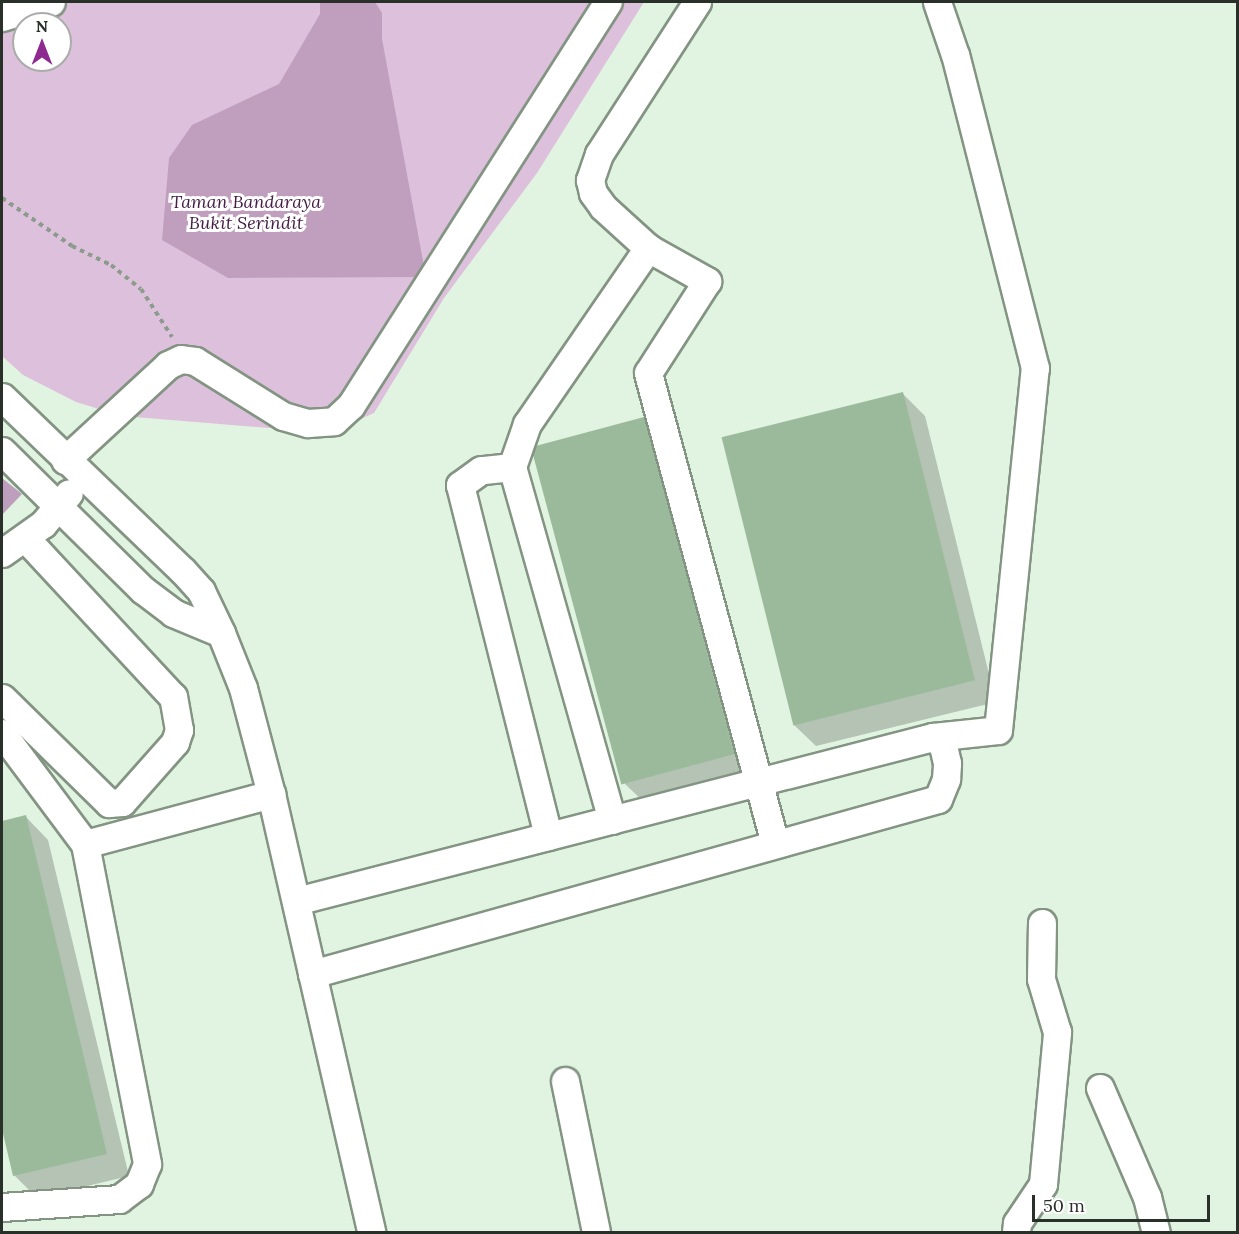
<!DOCTYPE html>
<style>
body{margin:0}
#map{position:relative;width:1239px;height:1234px;overflow:hidden;background:#e1f4e1;font-family:Lora,serif}
div>[style]{position:absolute}
.green>*{inset:0;background:#ddc1dc}
.forest>*{inset:0;background:#bd9ebc}
.water>*{inset:0;background:#bf9fbd}
.shadow>*{inset:0;background:#0003}
.building>*{inset:0;background:#9aba9b;transform-origin:0 0}
.path>*{height:4px;margin-top:-2px;transform-origin:0;background:repeating-linear-gradient(90deg,#8d9b8d 0 4.5px,transparent 0 9px)}
.roads{filter:drop-shadow(2px 0 #839483) drop-shadow(-2px 0 #839483) drop-shadow(0 2px #839483) drop-shadow(0 -2px #839483)}
.minor>*{height:27px;margin:-13.5px;padding:0 13.5px;transform-origin:13.5px;border-radius:13.5px;background:#fff}
span{translate:-50% -50%;white-space:nowrap;text-align:center;line-height:1.15;-webkit-text-stroke:6px #fff;paint-order:stroke}
.park-label{font-size:18px;color:#441d44;font-style:italic}
.frame{position:absolute;inset:0;border:3px solid #283029;pointer-events:none}
.north{position:absolute;left:12px;top:12px;width:60px;height:60px;box-sizing:border-box;background:#fff;border:2px solid #a9aca9;border-radius:50%;rotate:0deg;font-size:16px;font-weight:700;line-height:24px;text-align:center;color:#283029}
.north::after{content:'';display:block;margin:auto;width:21px;height:27px;background:#8e298f;clip-path:polygon(50% 0,100% 100%,50% 72%,0 100%)}
.scale{position:absolute;left:1032px;top:1195px;width:178px;height:27px;box-sizing:border-box;border:3px solid #283029;border-top:0;padding-left:8px;font-size:18px;line-height:21px;white-space:nowrap;color:#283029;-webkit-text-stroke:4px #fff;paint-order:stroke}
</style>
<div id="map">
<div class="green">
<i style="clip-path:polygon(evenodd,2px 2px,644px 2px,537px 173px,444px 298px,374px 413px,330px 433px,122px 416px,76px 402px,23px 375px,2px 356px,2px 2px,24px 24px,60px 24px,60px 60px,24px 60px,24px 24px)"></i>
</div>
<div class="forest">
<i style="clip-path:polygon(2px 478px,22px 494px,2px 515px)"></i>
</div>
<div class="water">
<i style="clip-path:polygon(320px 2px,375px 2px,382px 13px,382px 39px,426px 277px,228px 278px,162px 240px,169px 158px,192px 125px,279px 84px,320px 14px)"></i>
</div>
<div class="shadow">
<i style="clip-path:polygon(903px 394px,925px 416px,996px 702px,816px 746px,793px 724px)"></i>
<i style="clip-path:polygon(644px 419px,666px 441px,758px 777px,648px 806px,625px 784px)"></i>
<i style="clip-path:polygon(26px 817px,48px 840px,129px 1176px,37px 1198px,14px 1175px,2px 1123px,2px 823px)"></i>
</div>
<div class="building">
<i style="left:903px;top:392px;width:297px;height:187px;rotate:76deg"></i>
<i style="left:644px;top:417px;width:349px;height:117px;rotate:75deg"></i>
<i style="clip-path:polygon(26px 815px,107px 1154px,13px 1176px,2px 1129px,2px 821px)"></i>
</div>
<div class="path">
<i style="left:2px;top:198px;width:85px;rotate:34.4deg"></i>
<i style="left:72px;top:246px;width:43px;rotate:26deg"></i>
<i style="left:111px;top:265px;width:38px;rotate:39deg"></i>
<i style="left:141px;top:289px;width:57px;rotate:57.1deg"></i>
</div>
<div class="roads">
<div class="minor">
<i style="left:697px;top:2px;width:181px;rotate:122.8deg"></i>
<i style="left:599px;top:154px;width:28px;rotate:109deg"></i>
<i style="left:590px;top:180px;width:13px;rotate:77deg"></i>
<i style="left:593px;top:193px;width:17px;rotate:54deg"></i>
<i style="left:603px;top:207px;width:61px;rotate:42.3deg"></i>
<i style="left:648px;top:248px;width:68px;rotate:29.2deg"></i>
<i style="left:707px;top:281px;width:109px;rotate:122.7deg"></i>
<i style="left:648px;top:373px;width:487px;rotate:74.9deg"></i>
<i style="left:2px;top:17px;width:51px;rotate:-17deg"></i>
<i style="left:2px;top:397px;width:251px;rotate:43.9deg"></i>
<i style="left:183px;top:571px;width:27px;rotate:48deg"></i>
<i style="left:201px;top:591px;width:47px;rotate:64.5deg"></i>
<i style="left:221px;top:633px;width:59px;rotate:68.2deg"></i>
<i style="left:243px;top:688px;width:110px;rotate:75.2deg"></i>
<i style="left:271px;top:794px;width:449px;rotate:77.1deg"></i>
<i style="left:2px;top:451px;width:198px;rotate:44.6deg"></i>
<i style="left:143px;top:590px;width:38px;rotate:37deg"></i>
<i style="left:173px;top:613px;width:52px;rotate:22.6deg"></i>
<i style="left:65px;top:460px;width:140px;rotate:-42.7deg"></i>
<i style="left:168px;top:365px;width:14px;rotate:-25deg"></i>
<i style="left:181px;top:359px;width:14px;rotate:8deg"></i>
<i style="left:195px;top:361px;width:104px;rotate:32deg"></i>
<i style="left:283px;top:416px;width:26px;rotate:16deg"></i>
<i style="left:308px;top:423px;width:26px;rotate:-4deg"></i>
<i style="left:334px;top:421px;width:23px;rotate:-43deg"></i>
<i style="left:351px;top:405px;width:478px;rotate:-57.5deg"></i>
<i style="left:512px;top:467px;width:31px;rotate:174deg"></i>
<i style="left:481px;top:470px;width:26px;rotate:144deg"></i>
<i style="left:460px;top:485px;width:362px;rotate:75.9deg"></i>
<i style="left:2px;top:553px;width:50px;rotate:-35.3deg"></i>
<i style="left:43px;top:524px;width:40px;rotate:-50deg"></i>
<i style="left:2px;top:698px;width:150px;rotate:44.5deg"></i>
<i style="left:109px;top:803px;width:13px;rotate:-4deg"></i>
<i style="left:122px;top:802px;width:80px;rotate:-48.5deg"></i>
<i style="left:175px;top:742px;width:13px;rotate:-72deg"></i>
<i style="left:179px;top:730px;width:34px;rotate:-100deg"></i>
<i style="left:173px;top:697px;width:216px;rotate:-132.9deg"></i>
<i style="left:2px;top:733px;width:139px;rotate:53.2deg"></i>
<i style="left:85px;top:844px;width:326px;rotate:79deg"></i>
<i style="left:147px;top:1164px;width:22px;rotate:112deg"></i>
<i style="left:139px;top:1184px;width:25px;rotate:143deg"></i>
<i style="left:119px;top:1199px;width:117px;rotate:176.1deg"></i>
<i style="left:612px;top:820px;width:367px;rotate:-105.8deg"></i>
<i style="left:512px;top:467px;width:46px;rotate:-70.8deg"></i>
<i style="left:527px;top:424px;width:214px;rotate:-55.5deg"></i>
<i style="left:85px;top:844px;width:193px;rotate:-15deg"></i>
<i style="left:296px;top:901px;width:658px;rotate:-14.44deg"></i>
<i style="left:933px;top:737px;width:65px;rotate:-6.1deg"></i>
<i style="left:998px;top:730px;width:364px;rotate:-84.2deg"></i>
<i style="left:1035px;top:368px;width:323px;rotate:-104.3deg"></i>
<i style="left:955px;top:55px;width:56px;rotate:-108.8deg"></i>
<i style="left:312px;top:974px;width:650px;rotate:-15.62deg"></i>
<i style="left:938px;top:799px;width:22px;rotate:-68deg"></i>
<i style="left:946px;top:779px;width:16px;rotate:-86deg"></i>
<i style="left:947px;top:763px;width:18px;rotate:-103deg"></i>
<i style="left:943px;top:745px;width:13px;rotate:-141deg"></i>
<i style="left:565px;top:1081px;width:154px;rotate:78.4deg"></i>
<i style="left:1100px;top:1088px;width:119px;rotate:66.7deg"></i>
<i style="left:1147px;top:1197px;width:36px;rotate:76deg"></i>
<i style="left:1016px;top:1232px;width:9px;rotate:-84deg"></i>
<i style="left:1017px;top:1223px;width:47px;rotate:-56.3deg"></i>
<i style="left:1043px;top:1184px;width:153px;rotate:-84.7deg"></i>
<i style="left:1057px;top:1032px;width:55px;rotate:-106.8deg"></i>
<i style="left:1041px;top:979px;width:56px;rotate:-89deg"></i>
</div>
</div>
<div class="park-label">
<span style="left:246px;top:213px">Taman Bandaraya<br>Bukit Serindit</span>
</div>
<div class="frame"></div>
<div class="north">N</div>
<div class="scale">50 m</div>
</div>
